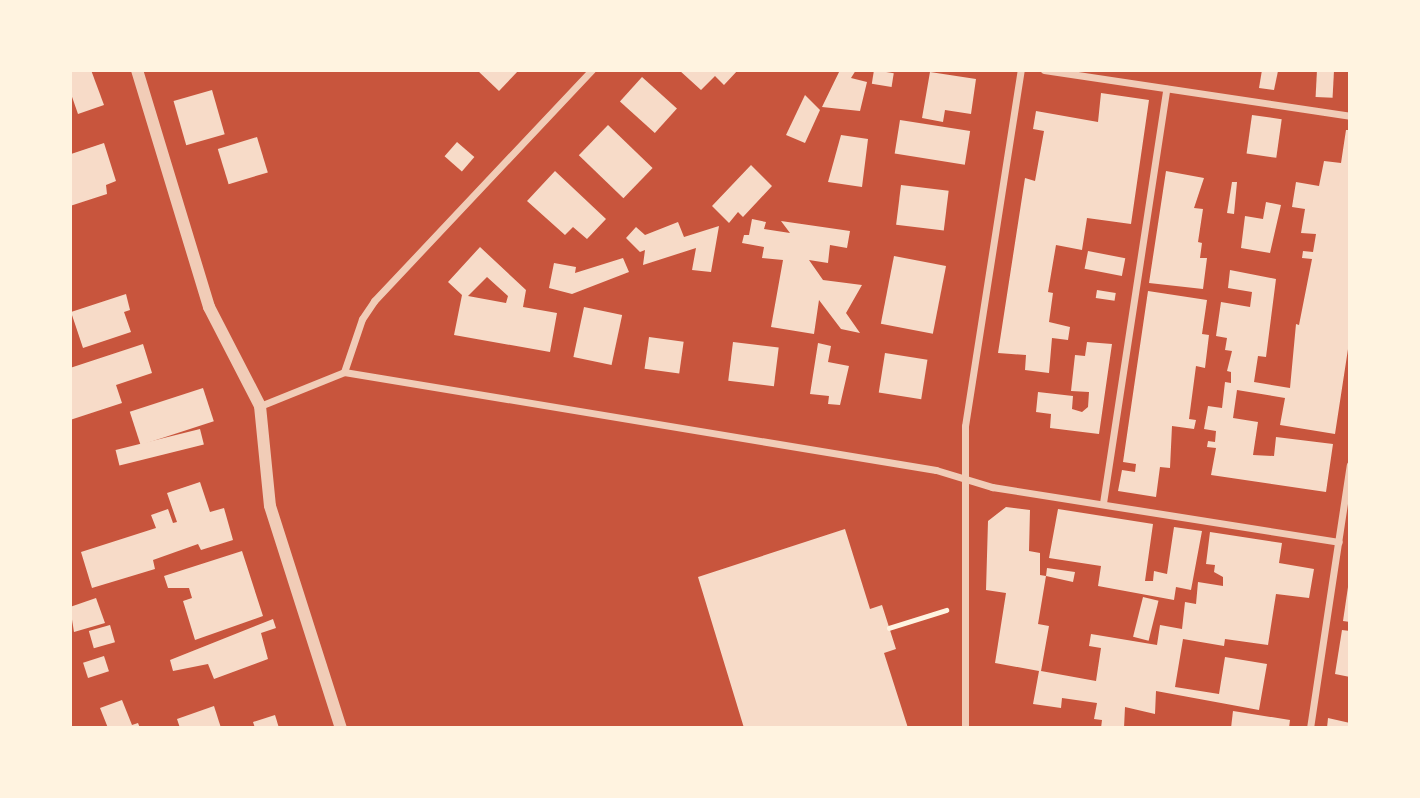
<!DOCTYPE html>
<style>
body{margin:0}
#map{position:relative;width:1420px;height:798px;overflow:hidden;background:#c8553d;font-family:"Archivo Narrow",sans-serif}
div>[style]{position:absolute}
.building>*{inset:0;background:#f7dbc8;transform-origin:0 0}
.path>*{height:4.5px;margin:-2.25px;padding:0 2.25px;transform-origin:2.25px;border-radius:2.25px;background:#fff3e0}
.minor>*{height:7px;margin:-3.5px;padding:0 3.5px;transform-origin:3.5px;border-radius:3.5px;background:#f1ccb7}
.tertiary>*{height:12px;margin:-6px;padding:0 6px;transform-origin:6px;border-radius:6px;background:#f1ccb7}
span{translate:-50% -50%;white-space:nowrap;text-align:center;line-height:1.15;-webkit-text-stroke:7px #fff3e0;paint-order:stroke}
.frame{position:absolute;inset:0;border:72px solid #fff3e0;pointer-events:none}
</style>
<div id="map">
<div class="building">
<i style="clip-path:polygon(70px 70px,91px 70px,104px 105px,78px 114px,70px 91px)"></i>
<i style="clip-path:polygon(477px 70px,519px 70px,499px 91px)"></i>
<i style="clip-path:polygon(679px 70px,738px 70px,724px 85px,715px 76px,701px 90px)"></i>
<i style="clip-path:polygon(840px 70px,856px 70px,851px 78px,867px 82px,860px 111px,822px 107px)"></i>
<i style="left:874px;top:70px;width:20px;height:14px;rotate:9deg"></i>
<i style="clip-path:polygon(1262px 70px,1278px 71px,1274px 90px,1259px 88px)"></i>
<i style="left:1317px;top:70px;width:17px;height:27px;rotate:3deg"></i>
<i style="clip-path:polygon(930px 72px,976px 79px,971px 114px,945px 110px,943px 122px,922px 118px)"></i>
<i style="left:642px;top:77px;width:47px;height:33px;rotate:42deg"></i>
<i style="left:212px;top:90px;width:46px;height:40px;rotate:74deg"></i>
<i style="clip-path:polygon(1101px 93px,1149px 100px,1131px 224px,1087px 218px,1082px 250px,1056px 245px,1048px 292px,1053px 293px,1049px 322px,1070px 327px,1068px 340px,1052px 338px,1049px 373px,1025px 370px,1026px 355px,998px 353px,1025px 178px,1035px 181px,1044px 131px,1033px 129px,1036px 111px,1098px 122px)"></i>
<i style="clip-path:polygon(805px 95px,820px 110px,805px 143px,786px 135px)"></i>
<i style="left:1252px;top:115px;width:30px;height:39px;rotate:8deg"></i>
<i style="left:900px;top:120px;width:71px;height:34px;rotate:9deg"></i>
<i style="left:608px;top:125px;width:62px;height:42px;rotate:44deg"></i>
<i style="clip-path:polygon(1346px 130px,1350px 130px,1350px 336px,1335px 434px,1280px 425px,1285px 398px,1237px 390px,1233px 418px,1258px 422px,1253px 455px,1274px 456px,1276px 437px,1333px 444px,1326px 492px,1211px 475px,1216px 448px,1207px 447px,1208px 441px,1215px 442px,1216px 431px,1204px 429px,1208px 406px,1222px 408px,1225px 382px,1231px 383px,1231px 372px,1227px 371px,1232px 351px,1225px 350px,1227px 338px,1216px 336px,1221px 302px,1250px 307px,1252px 292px,1228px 288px,1230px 270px,1276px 279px,1266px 357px,1258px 356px,1254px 382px,1290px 388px,1296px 324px,1299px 325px,1312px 259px,1302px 258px,1303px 251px,1313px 252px,1316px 234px,1301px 233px,1305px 209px,1292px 207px,1296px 182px,1319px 186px,1324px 161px,1341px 163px)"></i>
<i style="clip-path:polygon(841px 135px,868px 139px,862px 187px,828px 182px)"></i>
<i style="left:257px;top:137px;width:37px;height:41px;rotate:73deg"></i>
<i style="left:457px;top:142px;width:23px;height:19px;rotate:41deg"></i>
<i style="clip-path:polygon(104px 143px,116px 181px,106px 185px,107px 194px,70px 206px,71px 154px)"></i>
<i style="clip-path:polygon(751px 165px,772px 186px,743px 217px,738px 212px,729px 223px,712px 206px)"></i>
<i style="clip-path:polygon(555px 171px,606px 219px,587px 239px,573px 227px,565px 235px,527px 201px)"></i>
<i style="clip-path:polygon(1166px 171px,1204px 178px,1194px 208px,1203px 209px,1198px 242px,1202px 243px,1200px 258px,1207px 258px,1203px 289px,1149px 283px)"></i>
<i style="clip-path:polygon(1232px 182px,1237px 182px,1234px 214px,1227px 213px)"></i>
<i style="left:901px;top:185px;width:48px;height:40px;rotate:7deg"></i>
<i style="clip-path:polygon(1266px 202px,1281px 205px,1270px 253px,1241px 248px,1245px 216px,1263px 219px)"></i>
<i style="clip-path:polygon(752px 219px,766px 222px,764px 229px,790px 233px,781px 221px,850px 231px,847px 248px,830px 245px,828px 263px,809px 260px,823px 280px,862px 285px,846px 313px,860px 333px,841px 329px,819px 300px,814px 334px,771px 327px,783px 260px,762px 258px,764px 247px,742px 243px,744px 235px,749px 235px)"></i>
<i style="clip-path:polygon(678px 222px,684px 237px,719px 226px,711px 272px,692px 270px,696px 248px,643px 265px,645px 250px,640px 252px,626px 238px,636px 227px,645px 235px)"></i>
<i style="clip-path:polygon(evenodd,480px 247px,526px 290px,523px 307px,557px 313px,550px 352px,454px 335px,462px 295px,448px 282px,480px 247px,487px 277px,508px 296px,506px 303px,468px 296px,487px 277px)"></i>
<i style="left:1088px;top:251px;width:38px;height:18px;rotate:11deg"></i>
<i style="left:894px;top:256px;width:53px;height:69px;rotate:11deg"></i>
<i style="clip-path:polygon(623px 258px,629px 272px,572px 294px,549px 288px,554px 263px,576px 267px,575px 273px)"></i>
<i style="left:1097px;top:290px;width:19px;height:8px;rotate:9deg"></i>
<i style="clip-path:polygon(1148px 291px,1207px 300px,1202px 334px,1209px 335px,1205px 368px,1196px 366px,1189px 419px,1196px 420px,1194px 429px,1172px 426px,1170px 468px,1160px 467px,1156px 497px,1118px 491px,1122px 470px,1135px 472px,1136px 464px,1123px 462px)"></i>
<i style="clip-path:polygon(126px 294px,130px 310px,124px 312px,131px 332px,83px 348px,71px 312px)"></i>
<i style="left:584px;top:307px;width:39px;height:51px;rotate:12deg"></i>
<i style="left:649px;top:337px;width:35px;height:32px;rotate:8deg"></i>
<i style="left:733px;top:342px;width:46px;height:39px;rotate:7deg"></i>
<i style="clip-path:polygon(1087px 342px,1112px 344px,1099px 434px,1050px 428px,1051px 414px,1036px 412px,1038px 392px,1073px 396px,1072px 409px,1082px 412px,1088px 407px,1089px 392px,1071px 391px,1075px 355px,1085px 356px)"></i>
<i style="clip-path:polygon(818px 343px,831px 346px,828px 362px,849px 366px,840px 405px,828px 404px,829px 396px,810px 394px)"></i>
<i style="clip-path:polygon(143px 344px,152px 373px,116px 385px,122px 403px,70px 420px,70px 368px)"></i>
<i style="left:885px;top:353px;width:43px;height:40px;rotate:9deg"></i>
<i style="left:203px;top:388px;width:35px;height:77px;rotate:72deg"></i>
<i style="left:200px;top:429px;width:16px;height:87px;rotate:76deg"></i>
<i style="clip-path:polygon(200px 482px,210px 512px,224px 508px,233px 540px,201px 550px,198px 544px,153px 560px,155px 569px,92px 588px,81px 552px,156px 528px,151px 515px,168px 509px,173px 523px,177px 522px,167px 493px)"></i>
<i style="clip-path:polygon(1006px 507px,1030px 510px,1029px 551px,1040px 553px,1040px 575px,1046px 576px,1038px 624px,1049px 626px,1041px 671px,1096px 681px,1101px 648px,1089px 646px,1091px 634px,1157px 645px,1160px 625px,1182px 629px,1185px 602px,1196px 604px,1198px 582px,1223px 586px,1223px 577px,1214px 572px,1215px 565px,1206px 564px,1210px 532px,1282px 543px,1279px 563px,1314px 569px,1309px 598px,1276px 594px,1268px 645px,1225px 639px,1224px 646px,1183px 639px,1175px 687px,1219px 694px,1225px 657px,1267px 664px,1259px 710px,1156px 691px,1155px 714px,1125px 707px,1124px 728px,1101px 728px,1102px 720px,1094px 719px,1097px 703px,1062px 698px,1061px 708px,1033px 704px,1039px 671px,995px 663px,1006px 593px,986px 590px,988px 521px)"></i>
<i style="clip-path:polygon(1058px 509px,1153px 524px,1145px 581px,1153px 581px,1154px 571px,1167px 574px,1174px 527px,1202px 531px,1191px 590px,1176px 587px,1174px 600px,1098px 586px,1101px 566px,1049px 558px)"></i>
<i style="clip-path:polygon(845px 529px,870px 609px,882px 605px,896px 649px,884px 653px,908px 728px,744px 728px,698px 577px)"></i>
<i style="clip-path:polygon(242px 551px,263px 616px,195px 640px,183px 601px,192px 598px,189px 588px,168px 588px,164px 576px)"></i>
<i style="clip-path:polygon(1047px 568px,1075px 572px,1073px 582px,1046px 576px)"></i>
<i style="clip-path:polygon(1348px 587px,1350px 587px,1350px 622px,1343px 621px)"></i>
<i style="left:1143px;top:597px;width:16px;height:41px;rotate:14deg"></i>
<i style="clip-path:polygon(96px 598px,105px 623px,74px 632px,70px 607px)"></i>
<i style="clip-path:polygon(273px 619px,276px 628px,261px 633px,268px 659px,214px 679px,208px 664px,173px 671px,170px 660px)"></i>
<i style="left:110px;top:625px;width:18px;height:22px;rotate:74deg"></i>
<i style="clip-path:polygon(1342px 630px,1350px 631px,1350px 677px,1335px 674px)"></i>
<i style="left:104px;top:656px;width:16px;height:22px;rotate:72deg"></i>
<i style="clip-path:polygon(122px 700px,132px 725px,138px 723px,140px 728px,108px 728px,100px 708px)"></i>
<i style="clip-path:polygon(214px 706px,221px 728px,180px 728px,177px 719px)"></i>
<i style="clip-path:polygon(1233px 711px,1290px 720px,1289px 728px,1231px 728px)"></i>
<i style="clip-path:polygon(275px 715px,279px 728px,255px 728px,253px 722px)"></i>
<i style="clip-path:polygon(1328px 718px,1350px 723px,1350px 728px,1327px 728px)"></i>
</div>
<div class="path">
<i style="left:889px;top:628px;width:60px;rotate:-17.5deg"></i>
</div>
<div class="minor">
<i style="left:1044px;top:70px;width:309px;rotate:8.5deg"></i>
<i style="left:344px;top:372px;width:600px;rotate:9.4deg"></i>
<i style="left:936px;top:470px;width:59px;rotate:16.9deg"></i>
<i style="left:992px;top:487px;width:351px;rotate:9deg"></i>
<i style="left:260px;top:406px;width:91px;rotate:-22deg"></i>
<i style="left:344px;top:372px;width:56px;rotate:-71.2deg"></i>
<i style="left:362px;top:319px;width:22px;rotate:-56deg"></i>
<i style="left:374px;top:301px;width:318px;rotate:-46.7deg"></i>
<i style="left:1103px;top:503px;width:419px;rotate:-81.3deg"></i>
<i style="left:965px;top:728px;width:302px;rotate:-90deg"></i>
<i style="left:965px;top:426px;width:360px;rotate:-81.1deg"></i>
<i style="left:1310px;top:728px;width:266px;rotate:-81.4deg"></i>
</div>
<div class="tertiary">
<i style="left:137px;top:70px;width:248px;rotate:73.1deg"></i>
<i style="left:209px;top:307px;width:111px;rotate:62.7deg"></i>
<i style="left:260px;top:406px;width:100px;rotate:84.3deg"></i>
<i style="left:270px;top:506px;width:233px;rotate:72.3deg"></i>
</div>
<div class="frame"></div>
</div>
